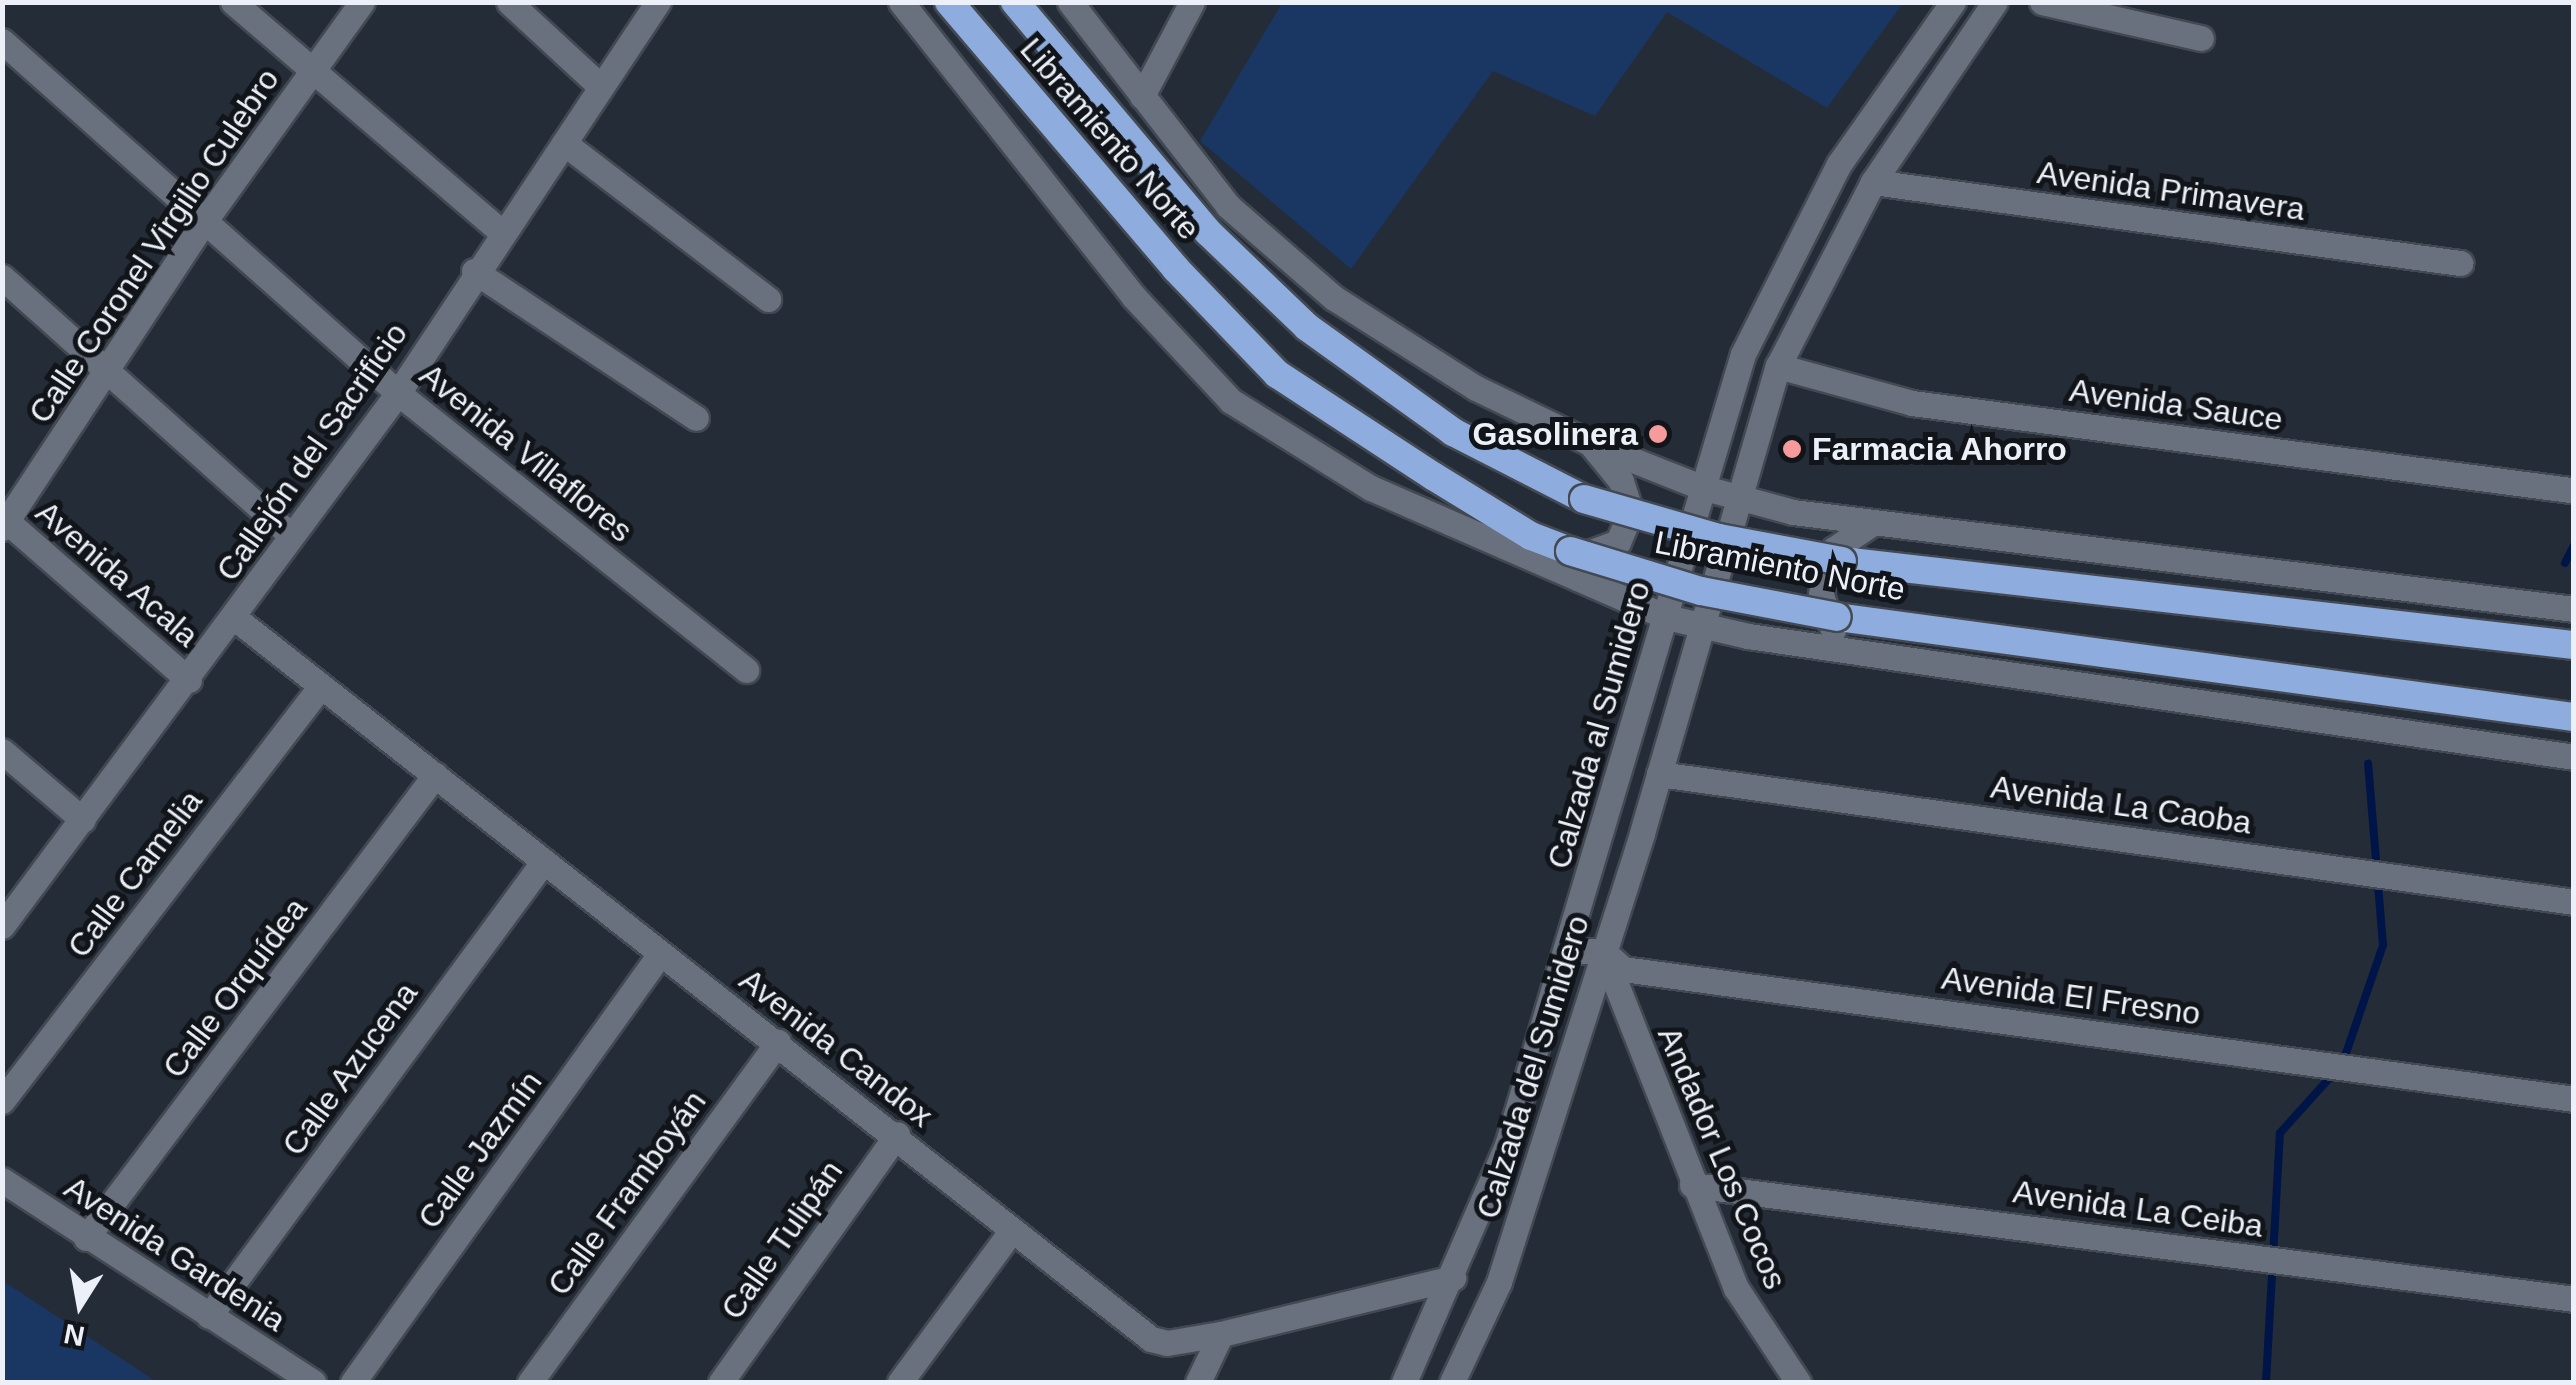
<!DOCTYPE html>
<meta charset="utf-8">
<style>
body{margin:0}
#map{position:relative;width:2576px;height:1385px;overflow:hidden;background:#242c37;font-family:Arial,sans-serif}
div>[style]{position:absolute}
.green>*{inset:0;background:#1a3663}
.stream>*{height:8px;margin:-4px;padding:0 4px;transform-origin:4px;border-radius:4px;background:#001547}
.roads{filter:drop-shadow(2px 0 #434952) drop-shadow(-2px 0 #434952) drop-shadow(0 2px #434952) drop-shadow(0 -2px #434952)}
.minor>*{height:25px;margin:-12.5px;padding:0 12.5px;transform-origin:12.5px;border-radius:12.5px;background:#69717f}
.tertiary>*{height:25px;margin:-12.5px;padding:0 12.5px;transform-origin:12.5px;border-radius:12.5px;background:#69717f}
.secondary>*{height:25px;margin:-12.5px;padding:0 12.5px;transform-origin:12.5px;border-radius:12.5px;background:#69717f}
.trunk>*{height:28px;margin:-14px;padding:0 14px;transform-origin:14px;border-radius:14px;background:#8eadde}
.bridges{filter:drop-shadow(2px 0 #434952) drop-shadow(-2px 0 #434952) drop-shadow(0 2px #434952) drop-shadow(0 -2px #434952)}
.trunk-bridge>*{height:28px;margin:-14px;padding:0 14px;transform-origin:14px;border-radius:14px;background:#8eadde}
.dots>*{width:28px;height:28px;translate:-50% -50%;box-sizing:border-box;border:5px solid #111419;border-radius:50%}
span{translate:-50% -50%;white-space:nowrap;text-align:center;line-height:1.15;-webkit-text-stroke:10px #111419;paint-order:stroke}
.street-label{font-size:32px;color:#ecf0f8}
.poi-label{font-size:32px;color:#ecf0f8;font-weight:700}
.right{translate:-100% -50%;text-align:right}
.left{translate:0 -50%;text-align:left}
.frame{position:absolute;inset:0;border:5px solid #ecf0f8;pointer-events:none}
.north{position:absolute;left:30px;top:1255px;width:100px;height:100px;-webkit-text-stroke:8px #111419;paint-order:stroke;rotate:191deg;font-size:28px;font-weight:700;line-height:40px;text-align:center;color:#ecf0f8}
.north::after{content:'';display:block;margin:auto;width:35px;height:45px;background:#ecf0f8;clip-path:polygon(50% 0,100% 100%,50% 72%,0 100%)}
</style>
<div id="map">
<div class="green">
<i style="clip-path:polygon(1282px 3px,1282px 2px,1903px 3px,1827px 108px,1667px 12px,1595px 116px,1493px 71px,1351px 269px,1200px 141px)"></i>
<i style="clip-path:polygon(2px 1281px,3px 1281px,157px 1382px,3px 1382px)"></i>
</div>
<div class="stream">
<i style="left:2565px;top:563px;width:20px;rotate:-63deg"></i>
<i style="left:2343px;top:1062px;width:124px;rotate:-71.1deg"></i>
<i style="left:2383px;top:945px;width:182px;rotate:-94.7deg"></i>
<i style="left:2266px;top:1382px;width:249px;rotate:-86.8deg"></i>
<i style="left:2280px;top:1133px;width:81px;rotate:-48deg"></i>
</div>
<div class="roads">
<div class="minor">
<i style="left:233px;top:2px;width:352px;rotate:40.6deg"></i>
<i style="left:509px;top:2px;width:122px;rotate:42.7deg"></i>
<i style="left:2042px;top:2px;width:163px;rotate:12.8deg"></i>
<i style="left:2px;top:41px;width:530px;rotate:41.63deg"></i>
<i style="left:398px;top:393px;width:445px;rotate:38.5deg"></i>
<i style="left:1142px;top:96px;width:106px;rotate:-62deg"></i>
<i style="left:564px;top:143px;width:257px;rotate:37.4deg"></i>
<i style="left:1873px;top:182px;width:593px;rotate:7.86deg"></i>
<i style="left:474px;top:271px;width:266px;rotate:33.5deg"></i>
<i style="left:2px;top:277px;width:387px;rotate:41.8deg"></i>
<i style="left:1778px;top:366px;width:139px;rotate:15.4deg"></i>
<i style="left:1912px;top:403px;width:664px;rotate:7.53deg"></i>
<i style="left:2px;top:517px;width:248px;rotate:41.1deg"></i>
<i style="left:2px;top:528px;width:370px;rotate:-56.6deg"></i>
<i style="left:206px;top:219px;width:267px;rotate:-54.3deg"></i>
<i style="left:236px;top:619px;width:1164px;rotate:38.2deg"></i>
<i style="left:1151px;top:1339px;width:16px;rotate:14deg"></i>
<i style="left:1167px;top:1343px;width:55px;rotate:-9.5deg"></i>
<i style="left:1221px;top:1334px;width:239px;rotate:-13.6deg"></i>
<i style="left:2px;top:751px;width:106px;rotate:40.4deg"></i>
<i style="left:1659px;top:774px;width:924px;rotate:7.96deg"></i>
<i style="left:2px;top:926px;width:664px;rotate:-53.39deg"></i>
<i style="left:398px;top:393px;width:470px;rotate:-56.4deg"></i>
<i style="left:1566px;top:951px;width:37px"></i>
<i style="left:1603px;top:951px;width:27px;rotate:42deg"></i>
<i style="left:1623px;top:969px;width:960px;rotate:7.78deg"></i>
<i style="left:1605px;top:956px;width:357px;rotate:68.5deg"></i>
<i style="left:1736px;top:1288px;width:113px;rotate:56.6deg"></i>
<i style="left:2px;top:1101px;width:522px;rotate:-52.47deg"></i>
<i style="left:2px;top:1180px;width:371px;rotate:33deg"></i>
<i style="left:1692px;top:1185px;width:889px;rotate:7.36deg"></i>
<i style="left:86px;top:1238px;width:580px;rotate:-52.99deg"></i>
<i style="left:209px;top:1316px;width:565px;rotate:-53.64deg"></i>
<i style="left:353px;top:1382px;width:527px;rotate:-54.35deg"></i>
<i style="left:530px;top:1382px;width:421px;rotate:-53.9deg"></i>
<i style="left:721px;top:1382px;width:304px;rotate:-54.6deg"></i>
<i style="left:900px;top:1382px;width:189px;rotate:-53.6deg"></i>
<i style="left:1198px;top:1382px;width:53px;rotate:-64.4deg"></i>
</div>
<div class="tertiary">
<i style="left:901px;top:2px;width:376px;rotate:51.7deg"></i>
<i style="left:1134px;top:297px;width:142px;rotate:47deg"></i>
<i style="left:1231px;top:401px;width:165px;rotate:31.9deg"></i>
<i style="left:1371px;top:488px;width:322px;rotate:23.6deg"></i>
<i style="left:1666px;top:617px;width:84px;rotate:13deg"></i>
<i style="left:1748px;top:636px;width:835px;rotate:8.33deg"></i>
<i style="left:1070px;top:2px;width:258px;rotate:52.2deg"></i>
<i style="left:1228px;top:206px;width:140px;rotate:41deg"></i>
<i style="left:1334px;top:298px;width:168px;rotate:32.4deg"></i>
<i style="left:1476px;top:388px;width:127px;rotate:25.8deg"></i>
<i style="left:1590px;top:443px;width:119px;rotate:21.6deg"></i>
<i style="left:1701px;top:487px;width:95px;rotate:15.2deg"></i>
<i style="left:1793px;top:512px;width:787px;rotate:7.08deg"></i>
<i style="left:1578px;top:557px;width:43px;rotate:-20.6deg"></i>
<i style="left:1618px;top:542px;width:33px;rotate:-67deg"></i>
<i style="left:1631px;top:512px;width:33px;rotate:-108deg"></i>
<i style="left:1621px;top:481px;width:49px;rotate:-129.2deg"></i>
<i style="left:1833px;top:630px;width:37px;rotate:-109deg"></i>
<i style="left:1821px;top:595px;width:24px;rotate:-83deg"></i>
<i style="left:1824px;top:571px;width:24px;rotate:-66deg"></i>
<i style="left:1834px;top:549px;width:48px;rotate:-34deg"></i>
</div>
<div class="secondary">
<i style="left:1404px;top:1382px;width:258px;rotate:-66.5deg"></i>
<i style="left:1507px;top:1145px;width:825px;rotate:-73.39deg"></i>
<i style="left:1743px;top:354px;width:213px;rotate:-63.2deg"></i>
<i style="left:1839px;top:164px;width:198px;rotate:-54.9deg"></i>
<i style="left:1452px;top:1382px;width:110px;rotate:-64.8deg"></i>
<i style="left:1499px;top:1282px;width:471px;rotate:-72.3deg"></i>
<i style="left:1642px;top:833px;width:486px;rotate:-73.8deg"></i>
<i style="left:1778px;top:366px;width:207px;rotate:-62.7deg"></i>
<i style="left:1873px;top:182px;width:217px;rotate:-55.9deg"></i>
</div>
<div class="trunk">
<i style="left:949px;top:2px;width:350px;rotate:49.6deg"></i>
<i style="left:1176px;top:269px;width:146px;rotate:46.1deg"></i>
<i style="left:1277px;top:374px;width:186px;rotate:33.2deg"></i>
<i style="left:1433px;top:476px;width:115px;rotate:31.5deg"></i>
<i style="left:1531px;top:536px;width:42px;rotate:21deg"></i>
<i style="left:1015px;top:2px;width:300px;rotate:50deg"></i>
<i style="left:1208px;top:232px;width:137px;rotate:43.8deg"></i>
<i style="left:1307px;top:327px;width:180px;rotate:35.7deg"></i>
<i style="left:1453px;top:432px;width:147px;rotate:27.1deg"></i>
<i style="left:1842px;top:561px;width:737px;rotate:6.55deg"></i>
<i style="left:1837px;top:617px;width:744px;rotate:7.73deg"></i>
</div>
</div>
<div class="bridges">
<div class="trunk-bridge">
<i style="left:1584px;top:499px;width:141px;rotate:16.1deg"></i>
<i style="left:1719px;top:538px;width:125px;rotate:10.6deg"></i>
<i style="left:1570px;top:551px;width:137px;rotate:17deg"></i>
<i style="left:1701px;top:591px;width:138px;rotate:10.8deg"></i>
</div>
</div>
<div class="dots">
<i style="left:1658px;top:434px;background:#f59b9b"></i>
<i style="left:1792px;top:449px;background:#f59b9b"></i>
</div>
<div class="street-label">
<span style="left:1110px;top:139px;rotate:49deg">Libramiento Norte</span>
<span style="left:2171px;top:191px;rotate:8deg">Avenida Primavera</span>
<span style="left:154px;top:246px;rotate:-56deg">Calle Coronel Virgilio Culebro</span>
<span style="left:2176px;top:405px;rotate:8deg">Avenida Sauce</span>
<span style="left:312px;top:452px;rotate:-55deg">Callejón del Sacrificio</span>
<span style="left:526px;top:453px;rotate:39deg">Avenida Villaflores</span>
<span style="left:1780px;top:566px;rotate:11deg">Libramiento Norte</span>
<span style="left:117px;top:574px;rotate:41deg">Avenida Acala</span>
<span style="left:1599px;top:725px;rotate:-74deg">Calzada al Sumidero</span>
<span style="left:2121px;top:805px;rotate:8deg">Avenida La Caoba</span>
<span style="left:135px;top:874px;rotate:-53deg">Calle Camelia</span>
<span style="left:235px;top:988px;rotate:-53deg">Calle Orquídea</span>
<span style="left:2071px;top:996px;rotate:8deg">Avenida El Fresno</span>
<span style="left:836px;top:1048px;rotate:38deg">Avenida Candox</span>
<span style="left:1533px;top:1067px;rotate:-73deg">Calzada del Sumidero</span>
<span style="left:350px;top:1069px;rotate:-54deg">Calle Azucena</span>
<span style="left:480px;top:1150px;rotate:-54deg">Calle Jazmín</span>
<span style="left:1722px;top:1158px;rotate:67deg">Andador Los Cocos</span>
<span style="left:627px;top:1193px;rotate:-54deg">Calle Framboyán</span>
<span style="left:2138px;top:1209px;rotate:8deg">Avenida La Ceiba</span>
<span style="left:782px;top:1240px;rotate:-55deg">Calle Tulipán</span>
<span style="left:175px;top:1254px;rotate:33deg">Avenida Gardenia</span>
</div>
<div class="poi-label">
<span class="right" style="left:1638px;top:434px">Gasolinera</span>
<span class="left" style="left:1812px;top:449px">Farmacia Ahorro</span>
</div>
<div class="frame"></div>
<div class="north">N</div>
</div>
